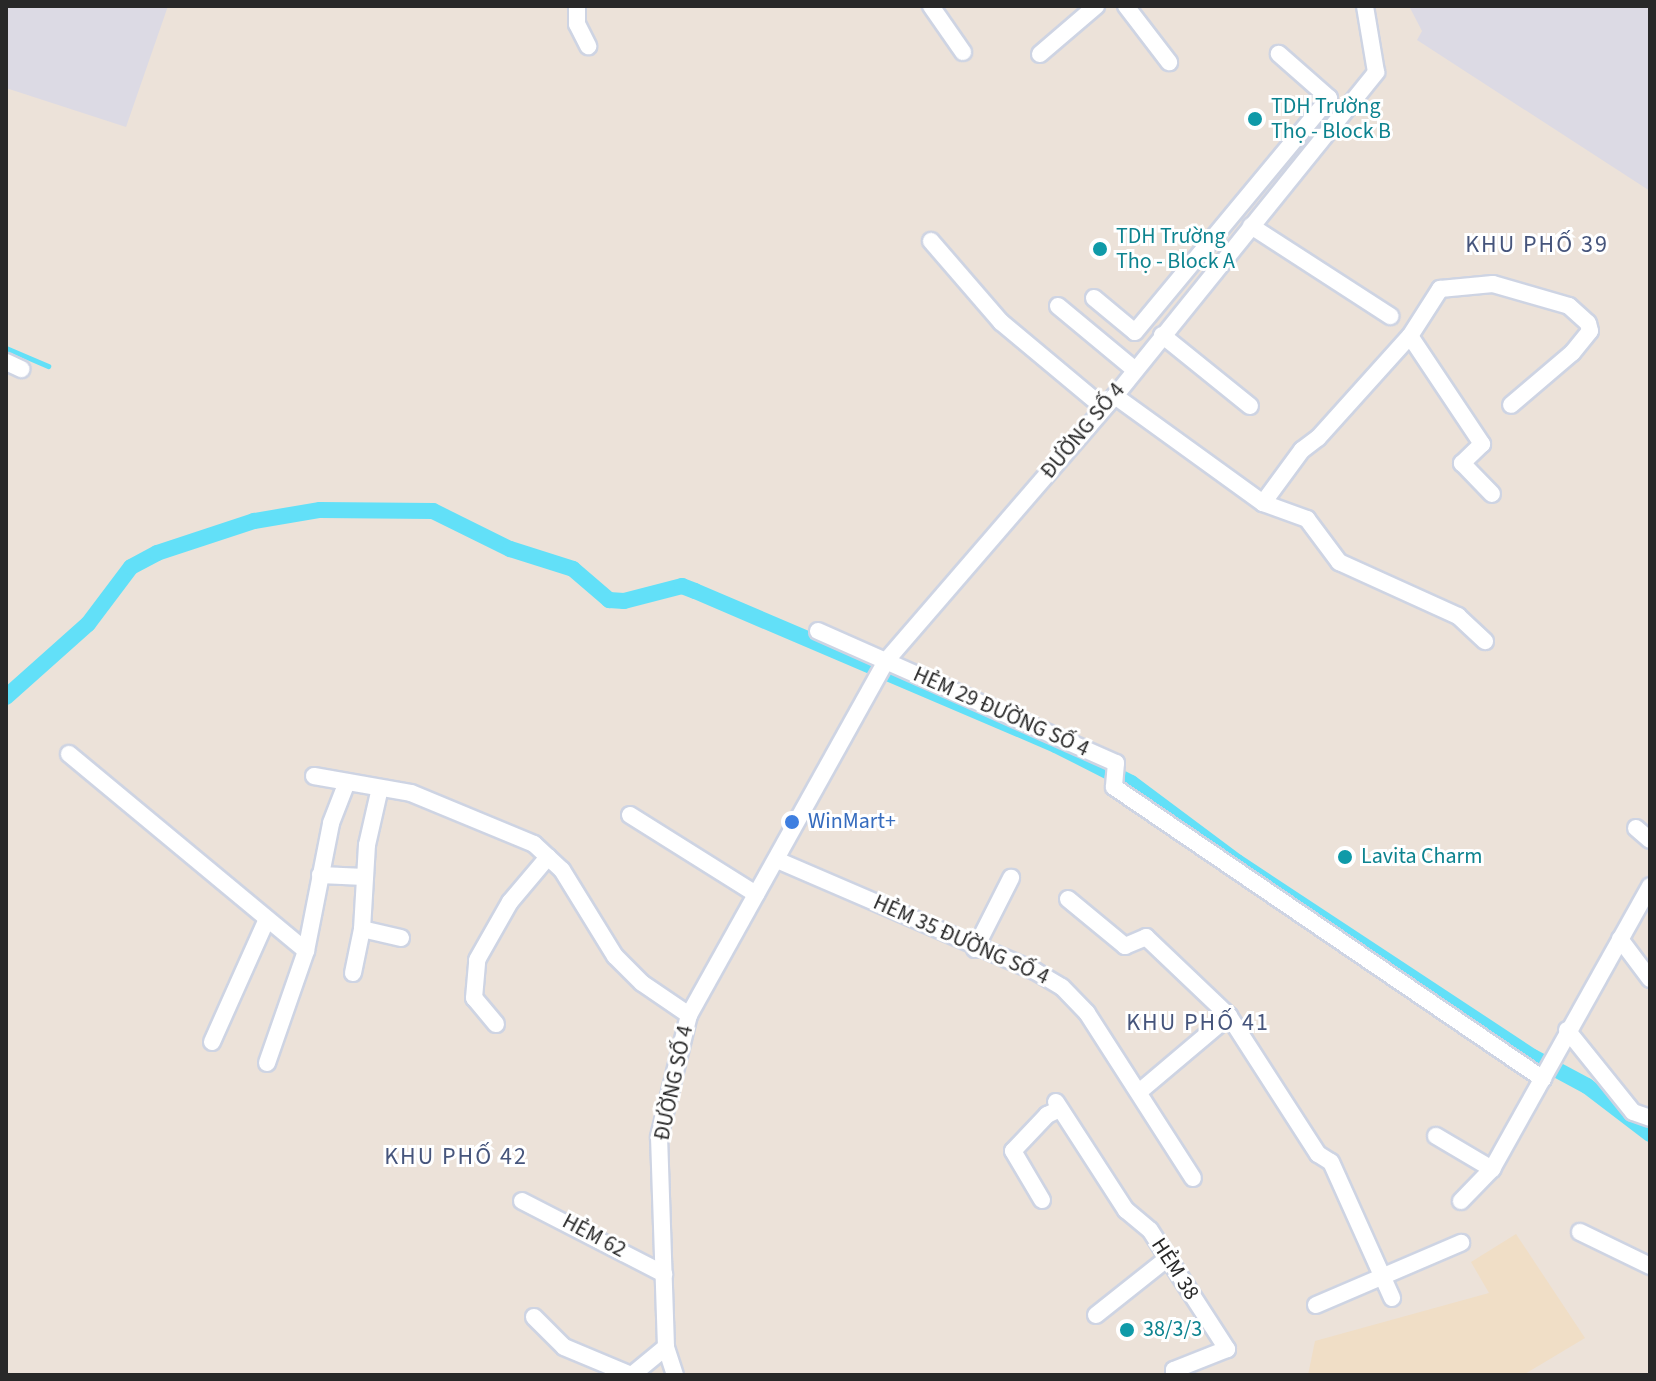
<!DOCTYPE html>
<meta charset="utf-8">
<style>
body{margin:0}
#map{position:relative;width:1656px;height:1381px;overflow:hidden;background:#ece2d9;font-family:"Source Sans 3",sans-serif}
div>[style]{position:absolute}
.industrial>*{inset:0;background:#dcdae4}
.education>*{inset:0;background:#f0dec6}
.stream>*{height:5px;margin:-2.5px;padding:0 2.5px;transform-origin:2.5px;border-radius:2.5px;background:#62e0f8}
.canal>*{height:16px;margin:-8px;padding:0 8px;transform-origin:8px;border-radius:8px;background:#62e0f8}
.roads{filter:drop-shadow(2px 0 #ced4e3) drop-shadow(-2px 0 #ced4e3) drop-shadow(0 2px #ced4e3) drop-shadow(0 -2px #ced4e3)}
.street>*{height:16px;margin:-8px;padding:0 8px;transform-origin:8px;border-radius:8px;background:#fff}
.dots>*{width:22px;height:22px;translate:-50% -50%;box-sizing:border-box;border:4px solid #fff;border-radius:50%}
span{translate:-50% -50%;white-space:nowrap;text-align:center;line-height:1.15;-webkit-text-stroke:6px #fff;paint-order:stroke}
.culture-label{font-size:22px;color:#0d838f}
.left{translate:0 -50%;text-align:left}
.street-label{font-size:22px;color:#282828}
.shop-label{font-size:22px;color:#366cbe}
.neighbourhood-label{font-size:24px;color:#46557c;letter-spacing:2px}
.frame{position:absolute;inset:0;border:8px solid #282828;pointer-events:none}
</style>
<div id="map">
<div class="industrial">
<i style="clip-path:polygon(6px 6px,168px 6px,126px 127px,6px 88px)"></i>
<i style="clip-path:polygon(1409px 6px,1650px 6px,1650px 191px,1417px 40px,1422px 31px)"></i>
</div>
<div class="education">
<i style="clip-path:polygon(1516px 1234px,1585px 1338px,1523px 1375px,1308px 1375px,1315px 1341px,1489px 1293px,1471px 1262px)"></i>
</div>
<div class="stream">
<i style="left:6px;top:348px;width:46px;rotate:23.2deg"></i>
</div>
<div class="canal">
<i style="left:6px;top:697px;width:110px;rotate:-41.7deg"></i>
<i style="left:88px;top:624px;width:71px;rotate:-53deg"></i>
<i style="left:131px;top:567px;width:30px;rotate:-28deg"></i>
<i style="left:157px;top:553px;width:102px;rotate:-18.3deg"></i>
<i style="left:254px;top:521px;width:67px;rotate:-9.5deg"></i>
<i style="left:320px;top:510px;width:113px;rotate:0.5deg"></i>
<i style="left:433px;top:511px;width:86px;rotate:26.3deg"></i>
<i style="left:510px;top:549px;width:66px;rotate:17.6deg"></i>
<i style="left:573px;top:569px;width:48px;rotate:40.7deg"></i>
<i style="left:609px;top:600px;width:15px;rotate:4deg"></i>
<i style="left:624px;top:601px;width:60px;rotate:-14.5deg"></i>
<i style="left:682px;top:586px;width:14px;rotate:21deg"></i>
<i style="left:695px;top:591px;width:392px;rotate:23.1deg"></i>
<i style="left:1056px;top:745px;width:84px;rotate:26.9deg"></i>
<i style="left:1131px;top:783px;width:132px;rotate:36.7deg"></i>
<i style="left:1237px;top:862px;width:354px;rotate:33.4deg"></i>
<i style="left:1533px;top:1057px;width:61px;rotate:28.2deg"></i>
<i style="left:1587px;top:1086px;width:79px;rotate:37.3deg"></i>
</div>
<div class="roads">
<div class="street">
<i style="left:577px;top:6px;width:18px;rotate:90deg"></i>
<i style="left:577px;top:24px;width:25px;rotate:63deg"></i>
<i style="left:931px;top:6px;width:56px;rotate:55.2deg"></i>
<i style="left:1126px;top:6px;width:71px;rotate:52.5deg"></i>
<i style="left:1040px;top:54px;width:74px;rotate:-40.6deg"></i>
<i style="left:1251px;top:226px;width:166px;rotate:32.9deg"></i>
<i style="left:931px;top:241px;width:107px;rotate:49.2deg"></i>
<i style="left:1001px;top:322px;width:134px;rotate:39.9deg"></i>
<i style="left:1094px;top:298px;width:53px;rotate:39.7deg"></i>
<i style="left:1135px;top:332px;width:304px;rotate:-50.3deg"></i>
<i style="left:1329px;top:98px;width:67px;rotate:-138.7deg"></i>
<i style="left:1058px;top:306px;width:99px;rotate:39.7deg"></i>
<i style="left:1162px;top:335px;width:113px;rotate:38.9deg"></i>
<i style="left:1410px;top:336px;width:130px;rotate:56.3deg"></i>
<i style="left:1482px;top:444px;width:28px;rotate:136deg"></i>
<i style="left:1462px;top:463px;width:43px;rotate:45.9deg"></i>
<i style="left:6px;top:362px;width:17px;rotate:25deg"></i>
<i style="left:1115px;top:396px;width:183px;rotate:35.9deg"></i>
<i style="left:1263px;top:503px;width:47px;rotate:20deg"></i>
<i style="left:1307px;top:519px;width:54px;rotate:53.3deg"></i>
<i style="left:1339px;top:562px;width:131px;rotate:24.4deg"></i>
<i style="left:1458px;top:616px;width:37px;rotate:43deg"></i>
<i style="left:1263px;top:503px;width:66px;rotate:-53.7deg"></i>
<i style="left:1302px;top:450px;width:20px;rotate:-37deg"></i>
<i style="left:1318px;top:438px;width:137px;rotate:-48deg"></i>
<i style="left:1410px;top:336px;width:56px;rotate:-57.4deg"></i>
<i style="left:1440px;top:289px;width:53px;rotate:-5.4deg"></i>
<i style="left:1493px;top:284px;width:79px;rotate:16.1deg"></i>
<i style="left:1569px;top:306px;width:25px;rotate:42deg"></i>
<i style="left:1588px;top:323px;width:8px;rotate:76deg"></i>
<i style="left:1590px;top:331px;width:28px;rotate:129deg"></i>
<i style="left:1572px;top:353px;width:80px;rotate:139.6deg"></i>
<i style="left:818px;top:631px;width:326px;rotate:23.9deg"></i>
<i style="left:1116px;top:763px;width:24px;rotate:95deg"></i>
<i style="left:1114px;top:787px;width:519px;rotate:34.24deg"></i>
<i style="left:69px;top:754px;width:308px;rotate:39.7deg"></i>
<i style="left:314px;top:776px;width:98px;rotate:9.9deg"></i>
<i style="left:411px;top:793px;width:133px;rotate:22.5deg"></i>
<i style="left:534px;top:844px;width:38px;rotate:43deg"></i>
<i style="left:562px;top:870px;width:101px;rotate:58.4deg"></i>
<i style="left:615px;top:956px;width:38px;rotate:45deg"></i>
<i style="left:642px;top:983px;width:57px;rotate:34.2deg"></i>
<i style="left:630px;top:815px;width:149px;rotate:32.1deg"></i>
<i style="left:1636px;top:828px;width:18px;rotate:41deg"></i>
<i style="left:777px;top:860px;width:281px;rotate:23.3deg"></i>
<i style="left:1035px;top:971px;width:31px;rotate:31deg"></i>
<i style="left:1062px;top:987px;width:36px;rotate:46deg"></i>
<i style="left:1087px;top:1013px;width:196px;rotate:57.3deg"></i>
<i style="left:320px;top:875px;width:45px;rotate:2.5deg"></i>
<i style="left:1068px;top:899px;width:74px;rotate:39.5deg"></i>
<i style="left:1125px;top:946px;width:23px;rotate:-23deg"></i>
<i style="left:1146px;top:937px;width:115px;rotate:43.6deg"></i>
<i style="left:1229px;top:1016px;width:164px;rotate:57.2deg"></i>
<i style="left:1318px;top:1154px;width:15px;rotate:32deg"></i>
<i style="left:1331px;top:1162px;width:149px;rotate:65.8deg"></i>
<i style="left:362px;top:929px;width:40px;rotate:13deg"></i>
<i style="left:1620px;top:939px;width:50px;rotate:53.1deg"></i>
<i style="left:975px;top:949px;width:80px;rotate:-63.1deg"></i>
<i style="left:353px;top:973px;width:45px;rotate:-78.4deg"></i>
<i style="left:362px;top:929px;width:84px;rotate:-86.6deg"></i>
<i style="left:367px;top:845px;width:58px;rotate:-77.2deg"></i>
<i style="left:496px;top:1024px;width:34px;rotate:-130deg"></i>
<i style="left:474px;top:998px;width:38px;rotate:-85deg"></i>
<i style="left:477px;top:960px;width:67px;rotate:-60.4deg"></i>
<i style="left:510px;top:902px;width:59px;rotate:-49.8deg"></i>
<i style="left:1567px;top:1030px;width:105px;rotate:51.2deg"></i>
<i style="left:1633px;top:1112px;width:18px;rotate:19deg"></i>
<i style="left:212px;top:1042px;width:133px;rotate:-65.9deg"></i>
<i style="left:267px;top:1063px;width:119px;rotate:-70.8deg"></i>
<i style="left:306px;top:951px;width:130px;rotate:-78.9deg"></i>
<i style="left:331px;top:823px;width:44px;rotate:-68.7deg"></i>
<i style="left:1139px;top:1092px;width:118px;rotate:-40.2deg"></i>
<i style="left:1056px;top:1102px;width:129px;rotate:57.1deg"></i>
<i style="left:1126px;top:1210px;width:31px;rotate:40deg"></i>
<i style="left:1150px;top:1230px;width:142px;rotate:57.1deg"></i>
<i style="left:1227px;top:1349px;width:57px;rotate:158.4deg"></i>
<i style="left:1174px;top:1370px;width:5px;rotate:90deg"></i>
<i style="left:1436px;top:1136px;width:65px;rotate:30.5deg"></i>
<i style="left:1492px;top:1169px;width:324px;rotate:-60.8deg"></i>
<i style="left:1042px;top:1200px;width:57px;rotate:-120.6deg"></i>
<i style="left:1013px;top:1151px;width:50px;rotate:-46.6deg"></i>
<i style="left:1047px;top:1115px;width:14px;rotate:-25deg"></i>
<i style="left:522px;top:1201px;width:160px;rotate:27.2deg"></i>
<i style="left:1461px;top:1201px;width:45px;rotate:-45.9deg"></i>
<i style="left:1580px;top:1232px;width:78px;rotate:25.9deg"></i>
<i style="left:1316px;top:1305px;width:158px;rotate:-23.2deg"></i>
<i style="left:1096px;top:1315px;width:92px;rotate:-38.4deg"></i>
<i style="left:534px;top:1317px;width:42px;rotate:45deg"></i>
<i style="left:564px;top:1347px;width:73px;rotate:22.7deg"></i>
<i style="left:632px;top:1375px;width:44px;rotate:-39.5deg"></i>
<i style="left:675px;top:1375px;width:29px;rotate:-108deg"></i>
<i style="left:666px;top:1347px;width:210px;rotate:-91.9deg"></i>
<i style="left:659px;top:1137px;width:126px;rotate:-76.2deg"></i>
<i style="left:689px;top:1015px;width:405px;rotate:-60.9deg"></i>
<i style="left:886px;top:661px;width:350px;rotate:-49.2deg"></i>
<i style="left:1115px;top:396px;width:416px;rotate:-51.1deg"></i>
<i style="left:1376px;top:72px;width:67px;rotate:-99.5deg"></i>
</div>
</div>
<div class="dots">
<i style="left:1255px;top:119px;background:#0f9aa8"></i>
<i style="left:1100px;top:249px;background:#0f9aa8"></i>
<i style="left:792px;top:822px;background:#3f7fe0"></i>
<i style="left:1345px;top:857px;background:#0f9aa8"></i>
<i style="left:1127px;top:1330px;background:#0f9aa8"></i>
</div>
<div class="culture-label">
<span class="left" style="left:1271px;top:119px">TDH Trường<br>Thọ - Block B</span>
<span class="left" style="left:1116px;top:249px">TDH Trường<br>Thọ - Block A</span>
<span class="left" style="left:1361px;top:857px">Lavita Charm</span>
<span class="left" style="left:1143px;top:1330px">38/3/3</span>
</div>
<div class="street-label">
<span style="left:1083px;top:431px;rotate:-50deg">ĐƯỜNG SỐ 4</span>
<span style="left:1001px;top:712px;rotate:24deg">HẺM 29 ĐƯỜNG SỐ 4</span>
<span style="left:961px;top:940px;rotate:24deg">HẺM 35 ĐƯỜNG SỐ 4</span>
<span style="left:674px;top:1083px;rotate:-78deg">ĐƯỜNG SỐ 4</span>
<span style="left:594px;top:1236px;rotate:28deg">HẺM 62</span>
<span style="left:1175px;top:1269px;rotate:57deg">HẺM 38</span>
</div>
<div class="shop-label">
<span class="left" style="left:808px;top:822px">WinMart+</span>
</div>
<div class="neighbourhood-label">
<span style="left:1537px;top:245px">KHU PHỐ 39</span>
<span style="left:1198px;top:1023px">KHU PHỐ 41</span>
<span style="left:456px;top:1157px">KHU PHỐ 42</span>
</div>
<div class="frame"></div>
</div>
